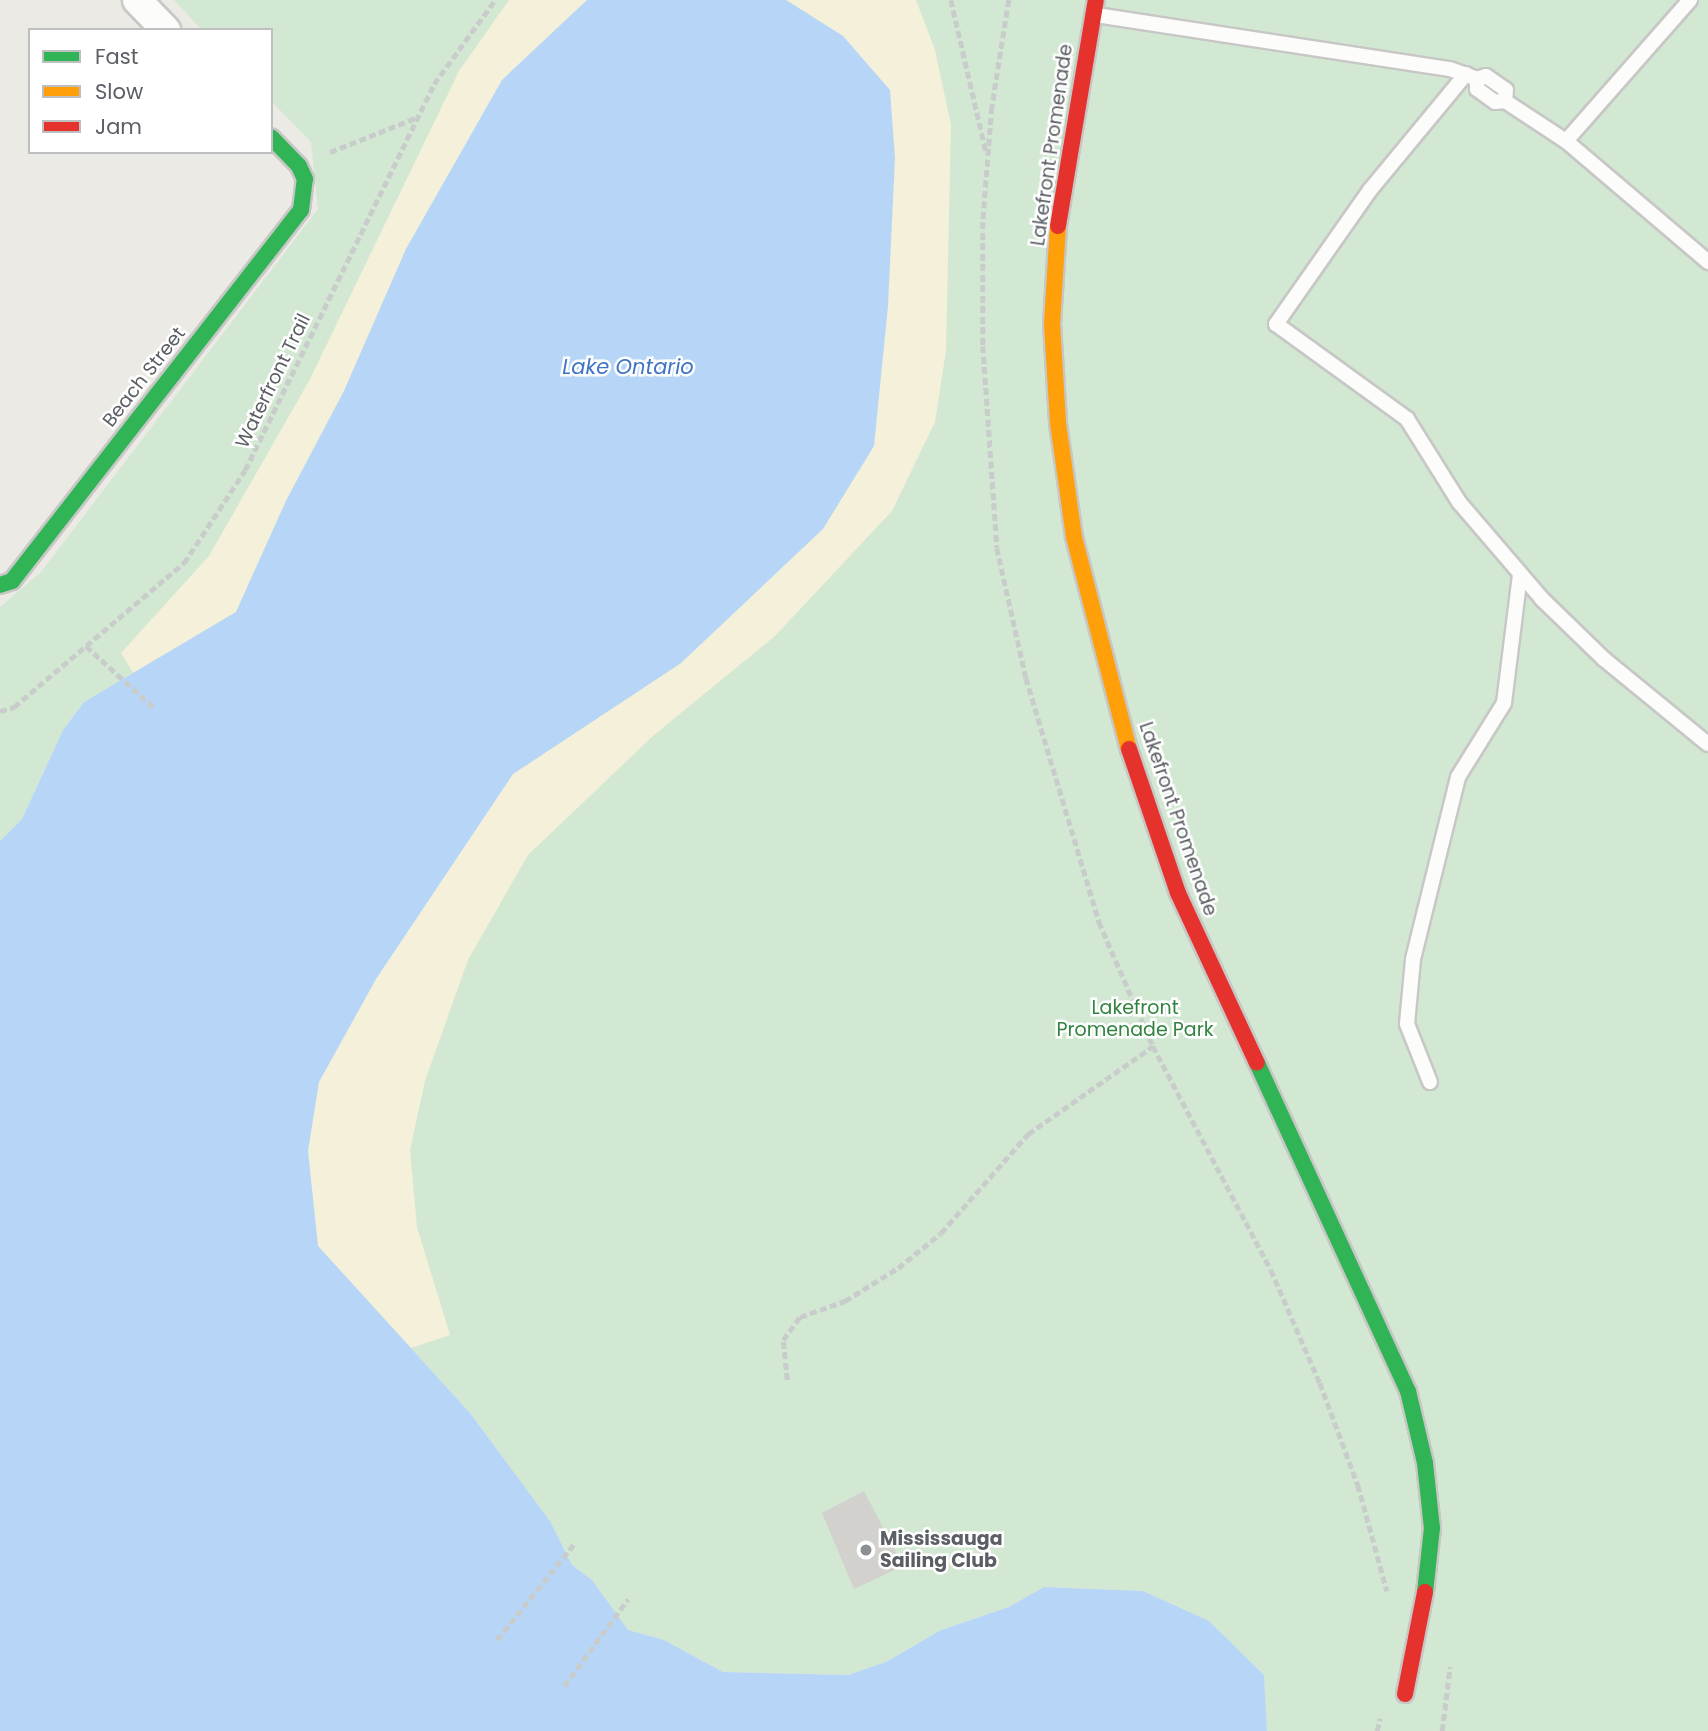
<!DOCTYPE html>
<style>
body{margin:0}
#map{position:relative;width:1708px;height:1731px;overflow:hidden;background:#ebeae5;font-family:Poppins,sans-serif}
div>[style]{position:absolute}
.green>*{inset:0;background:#d2e8d2}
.sand>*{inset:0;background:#f4f0d9}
.water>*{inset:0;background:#b7d6f7}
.building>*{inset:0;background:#d2d1ce}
.path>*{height:4.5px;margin-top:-2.25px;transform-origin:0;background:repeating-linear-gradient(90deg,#c8ccca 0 7px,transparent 0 10.5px)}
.roads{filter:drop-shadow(2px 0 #c7c7c6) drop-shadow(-2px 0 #c7c7c6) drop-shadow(0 2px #c7c7c6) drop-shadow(0 -2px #c7c7c6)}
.lane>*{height:14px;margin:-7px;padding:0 7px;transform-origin:7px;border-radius:7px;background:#fcfcfb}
.street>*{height:28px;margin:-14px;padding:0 14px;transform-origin:14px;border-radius:14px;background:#fcfcfb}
.fast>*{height:16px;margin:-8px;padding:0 8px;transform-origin:8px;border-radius:8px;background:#30b455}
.slow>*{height:16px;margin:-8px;padding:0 8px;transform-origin:8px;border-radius:8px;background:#ff9f0a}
.jam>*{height:16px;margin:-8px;padding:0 8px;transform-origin:8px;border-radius:8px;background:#e5322d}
.dots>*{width:19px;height:19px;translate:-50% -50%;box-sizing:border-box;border:4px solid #fff;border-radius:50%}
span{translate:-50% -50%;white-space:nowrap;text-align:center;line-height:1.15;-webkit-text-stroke:5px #fff;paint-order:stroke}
.street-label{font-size:19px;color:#5b5e64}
.park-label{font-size:19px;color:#32833f}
.poi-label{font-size:19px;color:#5b5e64;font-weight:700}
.left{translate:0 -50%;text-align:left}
.water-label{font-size:21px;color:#4174c5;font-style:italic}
.legend{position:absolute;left:28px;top:28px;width:245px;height:126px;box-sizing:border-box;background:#fff;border:2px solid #bdbfc1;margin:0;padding:9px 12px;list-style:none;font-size:21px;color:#5b5e64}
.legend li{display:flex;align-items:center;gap:14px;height:35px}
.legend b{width:35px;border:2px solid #bdbfc1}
</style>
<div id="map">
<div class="green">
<i style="clip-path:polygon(174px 0,587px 0,569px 13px,236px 612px,84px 702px,63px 730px,22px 819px,0 841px,0 607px,41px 572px,318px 209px,311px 142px,271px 101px,271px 30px,202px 30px)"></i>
<i style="clip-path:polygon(786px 0,1708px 0,1708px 1731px,1267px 1731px,1264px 1675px,1209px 1621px,1143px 1591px,1044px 1587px,1009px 1607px,941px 1630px,886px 1662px,848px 1675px,723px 1672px,664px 1640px,627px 1630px,592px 1580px,572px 1565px,550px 1521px,470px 1413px,318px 1246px,843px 36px)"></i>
</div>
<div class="sand">
<i style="clip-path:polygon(509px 0,587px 0,502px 81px,406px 249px,344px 391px,286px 501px,236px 612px,134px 674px,121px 653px,209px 556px,309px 381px,459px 71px)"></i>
<i style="clip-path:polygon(786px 0,916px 0,935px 50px,951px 125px,946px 351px,935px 422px,892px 511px,775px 636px,654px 735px,528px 855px,468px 960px,425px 1081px,410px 1150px,417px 1227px,450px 1335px,411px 1348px,318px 1246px,308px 1151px,319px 1082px,376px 979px,513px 774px,681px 663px,843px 36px)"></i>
</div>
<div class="water">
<i style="clip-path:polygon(587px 0,786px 0,843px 36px,890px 90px,895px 158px,888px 306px,874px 446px,823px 529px,681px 663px,513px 774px,376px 979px,319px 1082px,308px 1151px,318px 1246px,470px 1413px,550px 1521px,572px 1565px,592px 1580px,628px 1630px,664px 1640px,723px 1672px,848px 1675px,886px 1662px,941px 1630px,1009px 1607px,1044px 1587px,1143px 1591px,1209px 1621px,1264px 1675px,1267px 1731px,0 1731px,0 841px,22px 819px,63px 730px,84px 702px,236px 612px,286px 501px,344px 391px,406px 249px,502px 80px)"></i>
</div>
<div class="building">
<i style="clip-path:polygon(864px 1491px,903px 1566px,854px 1589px,822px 1513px)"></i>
</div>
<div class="path">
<i style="left:951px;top:0;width:156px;rotate:77deg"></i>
<i style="left:1009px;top:0;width:108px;rotate:99deg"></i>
<i style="left:992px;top:107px;width:115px;rotate:94.5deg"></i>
<i style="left:983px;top:222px;width:124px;rotate:90deg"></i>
<i style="left:983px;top:346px;width:202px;rotate:86deg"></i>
<i style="left:997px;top:548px;width:133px;rotate:77.4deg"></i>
<i style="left:1026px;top:678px;width:255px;rotate:73.3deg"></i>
<i style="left:1099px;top:922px;width:135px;rotate:66.5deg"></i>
<i style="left:1153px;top:1046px;width:253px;rotate:62.2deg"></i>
<i style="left:1271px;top:1270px;width:123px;rotate:66.6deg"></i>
<i style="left:1320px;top:1383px;width:109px;rotate:69.6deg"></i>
<i style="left:1358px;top:1485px;width:110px;rotate:74.7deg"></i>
<i style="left:330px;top:152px;width:95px;rotate:-21.7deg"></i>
<i style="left:86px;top:646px;width:92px;rotate:42.4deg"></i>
<i style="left:0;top:711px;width:15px;rotate:-16deg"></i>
<i style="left:14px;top:707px;width:223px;rotate:-40.3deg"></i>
<i style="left:184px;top:563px;width:111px;rotate:-56.7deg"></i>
<i style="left:245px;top:470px;width:430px;rotate:-63.9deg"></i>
<i style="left:434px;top:84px;width:104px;rotate:-54deg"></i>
<i style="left:787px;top:1380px;width:40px;rotate:-95.7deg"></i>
<i style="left:783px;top:1340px;width:29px;rotate:-54deg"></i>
<i style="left:800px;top:1317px;width:48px;rotate:-19.6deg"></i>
<i style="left:845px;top:1301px;width:62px;rotate:-31.9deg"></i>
<i style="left:898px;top:1268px;width:55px;rotate:-39.1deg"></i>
<i style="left:941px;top:1233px;width:132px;rotate:-48.7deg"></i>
<i style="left:1028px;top:1134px;width:153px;rotate:-35.1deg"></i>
<i style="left:497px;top:1640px;width:122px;rotate:-51.3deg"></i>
<i style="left:564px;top:1686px;width:108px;rotate:-53.7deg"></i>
<i style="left:1377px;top:1731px;width:13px;rotate:-77deg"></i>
<i style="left:1442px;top:1731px;width:65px;rotate:-83deg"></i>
</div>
<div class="roads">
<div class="lane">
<i style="left:1096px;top:15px;width:358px;rotate:8.7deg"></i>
<i style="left:1450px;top:69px;width:29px;rotate:20deg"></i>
<i style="left:1477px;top:79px;width:9px;rotate:-18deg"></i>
<i style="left:1486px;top:76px;width:24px;rotate:35deg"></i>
<i style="left:1506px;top:90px;width:11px;rotate:95deg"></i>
<i style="left:1466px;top:74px;width:151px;rotate:129.6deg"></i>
<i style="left:1370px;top:190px;width:164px;rotate:125deg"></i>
<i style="left:1276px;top:324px;width:162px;rotate:35.9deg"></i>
<i style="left:1407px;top:419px;width:98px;rotate:57.9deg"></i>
<i style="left:1459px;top:502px;width:128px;rotate:49.4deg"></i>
<i style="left:1542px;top:599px;width:86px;rotate:44.1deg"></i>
<i style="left:1604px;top:659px;width:134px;rotate:39.3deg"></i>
<i style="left:1477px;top:79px;width:10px;rotate:90deg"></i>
<i style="left:1477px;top:89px;width:22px;rotate:36deg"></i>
<i style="left:1495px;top:102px;width:10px;rotate:-6deg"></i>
<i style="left:1505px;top:101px;width:73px;rotate:33.3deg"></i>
<i style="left:1566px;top:141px;width:187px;rotate:40.4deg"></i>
<i style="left:1566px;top:141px;width:188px;rotate:-48.7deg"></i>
<i style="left:1430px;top:1082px;width:62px;rotate:-111.6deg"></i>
<i style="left:1407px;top:1024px;width:65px;rotate:-84.7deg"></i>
<i style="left:1413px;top:959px;width:187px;rotate:-76.1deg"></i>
<i style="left:1458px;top:777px;width:87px;rotate:-58.1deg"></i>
<i style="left:1504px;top:703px;width:130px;rotate:-82.9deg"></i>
</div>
<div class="street">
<i style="left:137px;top:0;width:42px;rotate:46deg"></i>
</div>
<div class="fast">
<i style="left:0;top:585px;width:13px;rotate:-18deg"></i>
<i style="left:12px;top:581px;width:470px;rotate:-52.1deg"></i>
<i style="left:301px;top:210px;width:31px;rotate:-83deg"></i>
<i style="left:305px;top:179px;width:14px;rotate:-115deg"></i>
<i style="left:299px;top:166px;width:40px;rotate:-134deg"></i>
<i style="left:1257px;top:1063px;width:361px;rotate:65.3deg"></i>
<i style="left:1408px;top:1391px;width:74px;rotate:76.7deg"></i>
<i style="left:1425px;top:1463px;width:65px;rotate:83.9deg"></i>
<i style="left:1432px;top:1528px;width:64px;rotate:96.2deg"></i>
</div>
<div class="slow">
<i style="left:1058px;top:226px;width:98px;rotate:93.5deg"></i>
<i style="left:1052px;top:324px;width:99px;rotate:86.5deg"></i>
<i style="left:1058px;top:423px;width:115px;rotate:82deg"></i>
<i style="left:1074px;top:537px;width:219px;rotate:75.5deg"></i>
</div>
<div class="jam">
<i style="left:1058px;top:226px;width:229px;rotate:-80.5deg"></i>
<i style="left:1129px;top:749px;width:152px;rotate:71.2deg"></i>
<i style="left:1178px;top:893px;width:187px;rotate:65.1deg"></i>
<i style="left:1405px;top:1694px;width:104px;rotate:-78.9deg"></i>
</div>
</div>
<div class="dots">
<i style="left:866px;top:1550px;background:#8d8f91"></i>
</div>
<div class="street-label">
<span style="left:1052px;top:145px;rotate:-82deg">Lakefront Promenade</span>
<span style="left:144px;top:377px;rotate:-52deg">Beach Street</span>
<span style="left:273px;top:381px;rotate:-64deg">Waterfront Trail</span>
<span style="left:1178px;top:819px;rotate:71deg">Lakefront Promenade</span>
</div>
<div class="park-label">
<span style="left:1135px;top:1019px">Lakefront<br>Promenade Park</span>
</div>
<div class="poi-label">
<span class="left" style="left:880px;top:1550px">Mississauga<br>Sailing Club</span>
</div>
<div class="water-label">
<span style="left:628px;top:367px">Lake Ontario</span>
</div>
<ul class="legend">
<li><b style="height:9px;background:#30b455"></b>Fast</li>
<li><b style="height:9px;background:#ff9f0a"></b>Slow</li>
<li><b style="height:9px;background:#e5322d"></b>Jam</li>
</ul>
</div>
